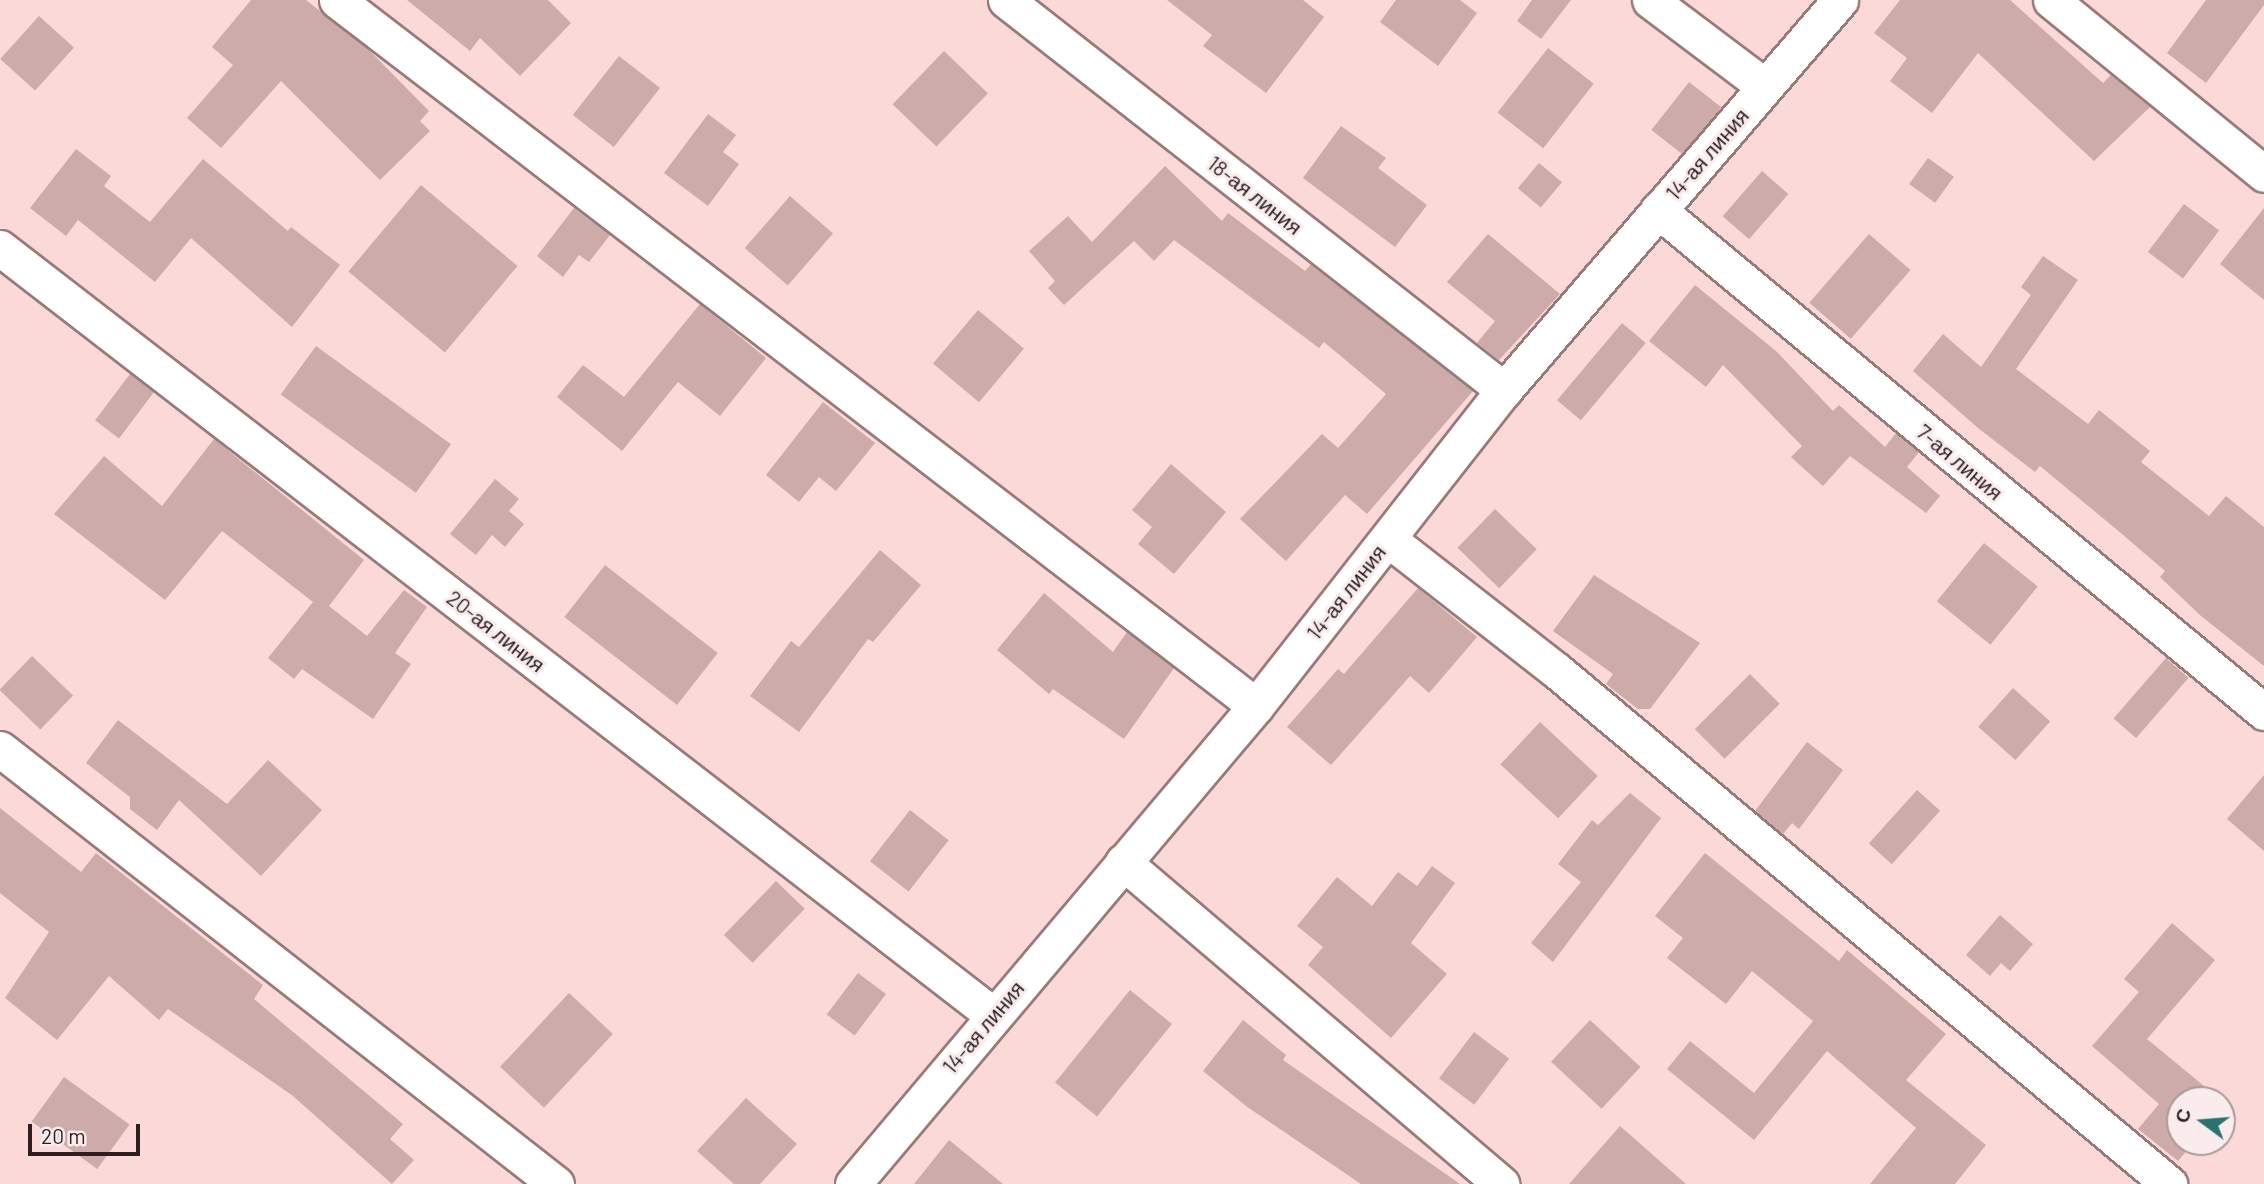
<!DOCTYPE html>
<meta charset="utf-8">
<style>
body{margin:0}
#map{position:relative;width:2264px;height:1184px;overflow:hidden;background:#fcd9d9;font-family:Barlow,sans-serif}
div>[style]{position:absolute}
.building>*{inset:0;background:#ccabaa;transform-origin:0 0}
.roads{filter:drop-shadow(2px 0 #997a7a) drop-shadow(-2px 0 #997a7a) drop-shadow(0 2px #997a7a) drop-shadow(0 -2px #997a7a)}
.street>*{height:35px;margin:-17.5px;padding:0 17.5px;transform-origin:17.5px;border-radius:17.5px;background:#fff}
span{translate:-50% -50%;white-space:nowrap;text-align:center;line-height:1.15;-webkit-text-stroke:6px #faecec;paint-order:stroke}
.street-label{font-size:21px;color:#2a1e1e}
.north{position:absolute;left:2166px;top:1086px;width:70px;height:70px;box-sizing:border-box;background:#faecec;border:2px solid #a79a9a;border-radius:50%;rotate:286deg;font-size:19px;font-weight:700;line-height:28px;text-align:center;color:#2a1e1e}
.north::after{content:'';display:block;margin:auto;width:24px;height:32px;background:#29736f;clip-path:polygon(50% 0,100% 100%,50% 72%,0 100%)}
.scale{position:absolute;left:28px;top:1124px;width:112px;height:32px;box-sizing:border-box;border:4px solid #2a1e1e;border-top:0;padding-left:9px;font-size:21px;line-height:24px;white-space:nowrap;color:#2a1e1e;-webkit-text-stroke:5px #faecec;paint-order:stroke}
</style>
<div id="map">
<div class="building">
<i style="clip-path:polygon(251px 0,306px 0,366px 47px,429px 111px,420px 121px,430px 131px,380px 180px,281px 81px,221px 148px,187px 118px,233px 65px,212px 47px)"></i>
<i style="clip-path:polygon(407px 0,548px 0,571px 23px,520px 76px,480px 38px,470px 51px)"></i>
<i style="clip-path:polygon(1167px 0,1303px 0,1324px 17px,1266px 93px,1203px 46px,1212px 35px)"></i>
<i style="clip-path:polygon(1396px 0,1460px 0,1477px 13px,1438px 66px,1380px 22px)"></i>
<i style="clip-path:polygon(1532px 0,1571px 0,1541px 39px,1517px 21px)"></i>
<i style="clip-path:polygon(1900px 0,2010px 0,2103px 83px,2111px 75px,2150px 107px,2094px 161px,1978px 53px,1932px 113px,1890px 81px,1907px 58px,1874px 33px)"></i>
<i style="clip-path:polygon(2206px 0,2264px 0,2264px 5px,2206px 83px,2167px 53px)"></i>
<i style="left:39px;top:16px;width:47px;height:58px;rotate:42deg"></i>
<i style="left:1548px;top:48px;width:58px;height:82px;rotate:38deg"></i>
<i style="left:944px;top:51px;width:61px;height:74px;rotate:44deg"></i>
<i style="left:619px;top:56px;width:52px;height:75px;rotate:38deg"></i>
<i style="left:1689px;top:82px;width:41px;height:61px;rotate:38deg"></i>
<i style="clip-path:polygon(708px 114px,736px 135px,723px 152px,739px 164px,708px 206px,664px 173px)"></i>
<i style="clip-path:polygon(1341px 126px,1386px 158px,1378px 168px,1427px 205px,1395px 247px,1303px 178px)"></i>
<i style="clip-path:polygon(76px 149px,111px 176px,104px 186px,150px 222px,203px 159px,288px 231px,291px 227px,340px 265px,292px 327px,191px 238px,155px 282px,78px 220px,66px 236px,30px 208px)"></i>
<i style="left:1928px;top:158px;width:32px;height:32px;rotate:36deg"></i>
<i style="left:1539px;top:163px;width:30px;height:33px;rotate:40deg"></i>
<i style="clip-path:polygon(1165px 166px,1222px 221px,1228px 213px,1305px 271px,1311px 264px,1473px 391px,1367px 514px,1345px 495px,1286px 561px,1240px 519px,1322px 434px,1338px 448px,1386px 394px,1324px 342px,1319px 348px,1174px 240px,1154px 261px,1134px 241px,1064px 305px,1048px 288px,1055px 281px,1029px 251px,1068px 216px,1092px 242px)"></i>
<i style="left:1762px;top:171px;width:35px;height:60px;rotate:41deg"></i>
<i style="left:421px;top:185px;width:126px;height:113px;rotate:40deg"></i>
<i style="left:790px;top:196px;width:57px;height:69px;rotate:41deg"></i>
<i style="left:2184px;top:204px;width:44px;height:60px;rotate:37deg"></i>
<i style="clip-path:polygon(574px 208px,610px 235px,589px 262px,579px 255px,563px 277px,537px 256px)"></i>
<i style="clip-path:polygon(2264px 208px,2264px 300px,2220px 264px)"></i>
<i style="clip-path:polygon(1488px 234px,1560px 294px,1499px 360px,1477px 343px,1495px 321px,1447px 282px)"></i>
<i style="left:1869px;top:234px;width:55px;height:91px;rotate:41deg"></i>
<i style="clip-path:polygon(2043px 256px,2078px 280px,2016px 369px,2088px 424px,2099px 410px,2150px 451px,2141px 462px,2209px 516px,2226px 496px,2264px 527px,2264px 666px,2201px 616px,2160px 577px,2165px 571px,2122px 534px,2040px 466px,2035px 472px,1978px 428px,1913px 371px,1943px 334px,1981px 367px,2031px 295px,2021px 287px)"></i>
<i style="clip-path:polygon(1695px 285px,1776px 351px,1833px 411px,1839px 405px,1885px 447px,1896px 433px,1919px 452px,1907px 467px,1940px 496px,1926px 513px,1850px 456px,1823px 486px,1791px 457px,1802px 446px,1723px 365px,1706px 387px,1649px 341px)"></i>
<i style="clip-path:polygon(700px 304px,766px 358px,720px 416px,678px 382px,622px 451px,557px 397px,583px 365px,624px 397px)"></i>
<i style="left:978px;top:310px;width:60px;height:70px;rotate:40deg"></i>
<i style="left:1622px;top:323px;width:31px;height:101px;rotate:40deg"></i>
<i style="left:316px;top:346px;width:167px;height:60px;rotate:36deg"></i>
<i style="left:130px;top:374px;width:30px;height:58px;rotate:37deg"></i>
<i style="clip-path:polygon(823px 402px,875px 443px,836px 491px,819px 477px,799px 502px,766px 475px)"></i>
<i style="clip-path:polygon(214px 439px,364px 560px,329px 606px,367px 636px,404px 590px,427px 607px,395px 653px,411px 664px,373px 719px,302px 669px,294px 679px,268px 658px,313px 602px,222px 531px,165px 600px,54px 514px,104px 456px,162px 506px)"></i>
<i style="clip-path:polygon(1171px 464px,1226px 512px,1174px 574px,1138px 544px,1152px 527px,1132px 510px)"></i>
<i style="clip-path:polygon(495px 479px,519px 499px,509px 511px,524px 524px,505px 547px,492px 535px,476px 555px,450px 534px)"></i>
<i style="left:1495px;top:509px;width:58px;height:54px;rotate:44deg"></i>
<i style="left:1984px;top:543px;width:69px;height:75px;rotate:39deg"></i>
<i style="clip-path:polygon(880px 550px,921px 585px,873px 642px,868px 639px,799px 732px,750px 696px,791px 641px,799px 647px)"></i>
<i style="left:605px;top:565px;width:143px;height:66px;rotate:38deg"></i>
<i style="clip-path:polygon(1594px 575px,1700px 643px,1650px 709px,1638px 709px,1606px 684px,1613px 674px,1553px 631px)"></i>
<i style="clip-path:polygon(1418px 588px,1477px 637px,1429px 693px,1410px 676px,1331px 765px,1287px 727px,1338px 669px,1344px 674px)"></i>
<i style="clip-path:polygon(1044px 593px,1113px 652px,1127px 632px,1174px 668px,1124px 739px,1053px 689px,1049px 694px,997px 650px)"></i>
<i style="left:32px;top:656px;width:57px;height:47px;rotate:44deg"></i>
<i style="left:2166px;top:658px;width:30px;height:80px;rotate:41deg"></i>
<i style="left:1750px;top:674px;width:42px;height:78px;rotate:45deg"></i>
<i style="left:2013px;top:688px;width:50px;height:52px;rotate:42deg"></i>
<i style="clip-path:polygon(118px 720px,227px 804px,268px 760px,322px 810px,261px 876px,179px 800px,157px 830px,130px 809px,130px 797px,86px 763px)"></i>
<i style="left:1540px;top:722px;width:79px;height:58px;rotate:43deg"></i>
<i style="clip-path:polygon(1807px 742px,1843px 770px,1799px 829px,1792px 823px,1783px 834px,1755px 811px)"></i>
<i style="clip-path:polygon(2264px 775px,2264px 851px,2227px 819px)"></i>
<i style="left:1917px;top:790px;width:31px;height:72px;rotate:42deg"></i>
<i style="clip-path:polygon(1630px 793px,1661px 818px,1553px 962px,1531px 943px,1581px 882px,1558px 864px,1592px 820px,1598px 825px)"></i>
<i style="clip-path:polygon(0 808px,81px 872px,96px 853px,263px 985px,254px 999px,403px 1124px,390px 1139px,414px 1160px,392px 1184px,293px 1096px,168px 1009px,159px 1020px,109px 976px,57px 1040px,5px 998px,49px 932px,0 893px)"></i>
<i style="left:910px;top:810px;width:49px;height:65px;rotate:38deg"></i>
<i style="clip-path:polygon(1705px 853px,1839px 961px,1847px 950px,1946px 1034px,1906px 1080px,1986px 1145px,1955px 1184px,1870px 1184px,1916px 1128px,1827px 1051px,1754px 1140px,1667px 1069px,1690px 1041px,1754px 1093px,1813px 1021px,1752px 971px,1726px 1004px,1667px 958px,1683px 938px,1655px 916px)"></i>
<i style="clip-path:polygon(1432px 866px,1455px 883px,1411px 943px,1447px 974px,1391px 1038px,1308px 965px,1323px 947px,1297px 926px,1337px 877px,1372px 906px,1398px 872px,1417px 886px)"></i>
<i style="left:776px;top:881px;width:40px;height:75px;rotate:44deg"></i>
<i style="clip-path:polygon(2000px 915px,2033px 944px,2010px 971px,2001px 963px,1990px 976px,1966px 955px)"></i>
<i style="clip-path:polygon(2172px 923px,2215px 960px,2147px 1039px,2221px 1100px,2180px 1100px,2180px 1142px,2194px 1142px,2178px 1161px,2138px 1129px,2159px 1104px,2092px 1046px,2139px 992px,2124px 979px)"></i>
<i style="left:858px;top:973px;width:35px;height:52px;rotate:37deg"></i>
<i style="left:1130px;top:990px;width:54px;height:119px;rotate:39deg"></i>
<i style="left:569px;top:993px;width:60px;height:101px;rotate:43deg"></i>
<i style="clip-path:polygon(1243px 1020px,1286px 1055px,1283px 1060px,1460px 1184px,1361px 1184px,1246px 1106px,1203px 1071px)"></i>
<i style="left:1590px;top:1020px;width:69px;height:57px;rotate:43deg"></i>
<i style="left:1474px;top:1032px;width:44px;height:58px;rotate:37deg"></i>
<i style="left:64px;top:1077px;width:81px;height:55px;rotate:36deg"></i>
<i style="clip-path:polygon(746px 1098px,797px 1144px,760px 1184px,734px 1184px,697px 1151px)"></i>
<i style="clip-path:polygon(1620px 1126px,1686px 1184px,1569px 1184px)"></i>
<i style="clip-path:polygon(949px 1140px,1003px 1184px,914px 1184px)"></i>
</div>
<div class="roads">
<div class="street">
<i style="left:337px;top:0;width:1159px;rotate:37.53deg"></i>
<i style="left:1006px;top:0;width:633px;rotate:38.07deg"></i>
<i style="left:1650px;top:0;width:143px;rotate:37deg"></i>
<i style="left:2051px;top:0;width:275px;rotate:39.2deg"></i>
<i style="left:1658px;top:210px;width:787px;rotate:39.64deg"></i>
<i style="left:0;top:248px;width:1255px;rotate:37.68deg"></i>
<i style="left:1388px;top:539px;width:214px;rotate:38deg"></i>
<i style="left:1557px;top:671px;width:799px;rotate:39.97deg"></i>
<i style="left:0;top:749px;width:706px;rotate:38.04deg"></i>
<i style="left:1123px;top:862px;width:497px;rotate:40.4deg"></i>
<i style="left:853px;top:1184px;width:625px;rotate:-49.87deg"></i>
<i style="left:1256px;top:706px;width:402px;rotate:-51.9deg"></i>
<i style="left:1504px;top:390px;width:515px;rotate:-49.25deg"></i>
</div>
</div>
<div class="street-label">
<span style="left:1707px;top:154px;rotate:-49deg">14-ая линия</span>
<span style="left:1255px;top:195px;rotate:38deg">18-ая линия</span>
<span style="left:1960px;top:462px;rotate:40deg">7-ая линия</span>
<span style="left:1346px;top:592px;rotate:-52deg">14-ая линия</span>
<span style="left:496px;top:631px;rotate:38deg">20-ая линия</span>
<span style="left:983px;top:1027px;rotate:-50deg">14-ая линия</span>
</div>
<div class="north">С</div>
<div class="scale">20 m</div>
</div>
